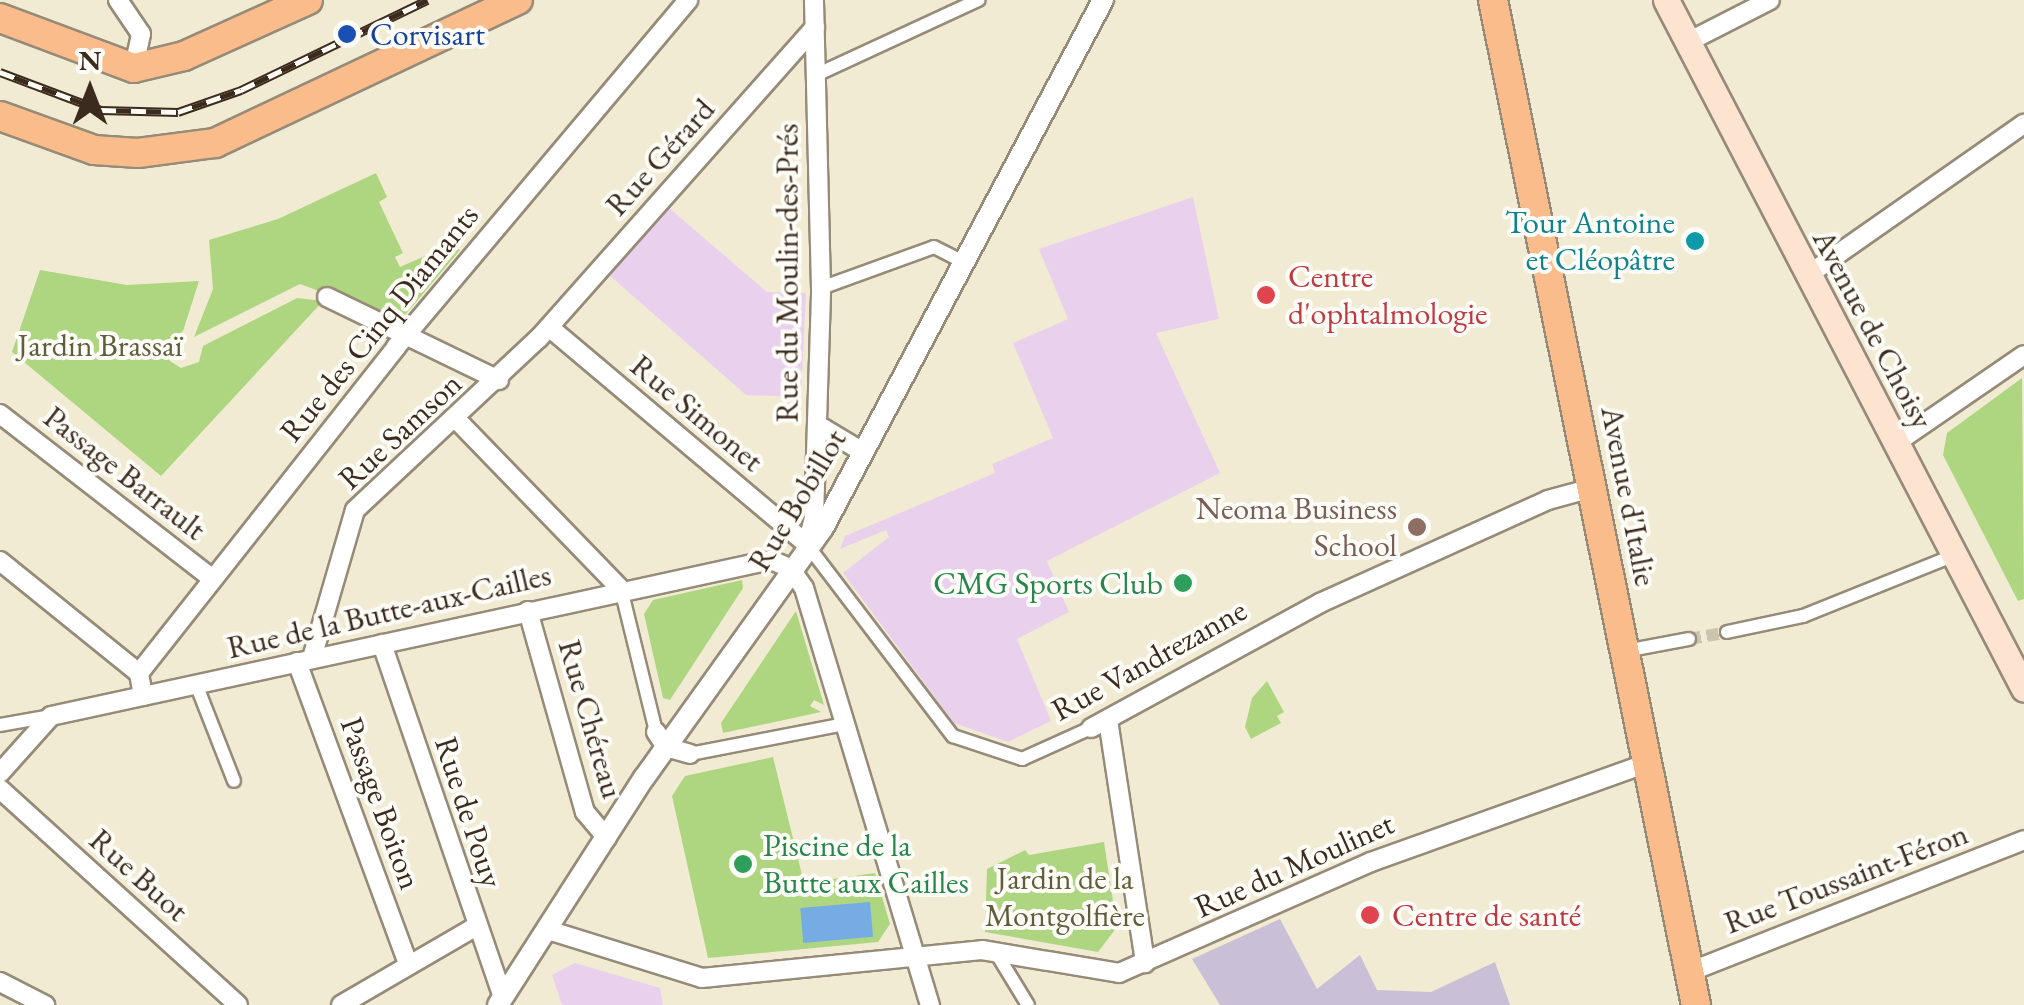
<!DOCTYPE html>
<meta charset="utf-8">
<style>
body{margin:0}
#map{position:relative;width:2024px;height:1005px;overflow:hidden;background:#f2ebd3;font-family:"EB Garamond",serif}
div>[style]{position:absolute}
.built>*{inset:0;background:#e9d1ed}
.industrial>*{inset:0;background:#c9bfd7}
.green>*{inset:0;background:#aed681}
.water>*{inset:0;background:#74ace3;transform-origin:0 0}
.pedestrian-tunnel>*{height:12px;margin-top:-6px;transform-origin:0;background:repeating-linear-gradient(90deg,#cdc4af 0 12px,transparent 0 18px)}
.roads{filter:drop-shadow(2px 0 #968a78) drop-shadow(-2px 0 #968a78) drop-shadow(0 2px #968a78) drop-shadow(0 -2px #968a78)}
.pedestrian>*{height:12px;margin:-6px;padding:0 6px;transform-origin:6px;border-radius:6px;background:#fff}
.minor>*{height:18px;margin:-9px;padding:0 9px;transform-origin:9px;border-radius:9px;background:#fff}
.tertiary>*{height:20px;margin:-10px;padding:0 10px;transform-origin:10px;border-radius:10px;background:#fff}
.secondary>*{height:25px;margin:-12.5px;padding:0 12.5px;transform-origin:12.5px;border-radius:12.5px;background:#fde4d1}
.primary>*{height:28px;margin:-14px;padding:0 14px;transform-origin:14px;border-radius:14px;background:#fabc8b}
.rail>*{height:9px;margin-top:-4.5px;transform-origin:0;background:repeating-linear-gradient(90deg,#fdfcf7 0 15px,#3b2a1e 0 30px);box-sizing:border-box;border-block:2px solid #3b2a1e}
.dots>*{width:28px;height:28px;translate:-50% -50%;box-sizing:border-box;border:5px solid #fdfcf7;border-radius:50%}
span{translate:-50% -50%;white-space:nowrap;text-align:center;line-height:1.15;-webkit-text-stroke:8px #fdfcf7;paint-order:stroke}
.transit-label{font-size:32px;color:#164399}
.left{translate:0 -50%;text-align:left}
.street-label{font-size:32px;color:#3b2a1e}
.culture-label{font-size:32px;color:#0d838f}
.right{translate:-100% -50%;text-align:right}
.health-label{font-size:32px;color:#be3a42}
.park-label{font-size:32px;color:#5e5e3c}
.education-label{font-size:32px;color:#785e54}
.leisure-label{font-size:32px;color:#27864d}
.north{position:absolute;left:40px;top:40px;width:100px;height:100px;-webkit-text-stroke:8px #fdfcf7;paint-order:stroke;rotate:0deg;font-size:28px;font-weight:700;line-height:40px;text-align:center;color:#3b2a1e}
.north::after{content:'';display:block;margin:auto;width:35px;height:45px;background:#3b2a1e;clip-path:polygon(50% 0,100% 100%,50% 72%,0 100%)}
</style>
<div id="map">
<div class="built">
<i style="clip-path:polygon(1193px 197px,1219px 319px,1156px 333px,1220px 473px,1047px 561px,1069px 612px,1017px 639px,1051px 721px,1008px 742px,954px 723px,843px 573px,889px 537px,886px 530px,840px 549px,845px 536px,995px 473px,992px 464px,1053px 438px,1013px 343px,1068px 319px,1039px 249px)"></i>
<i style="clip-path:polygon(668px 207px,767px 292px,806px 293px,801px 397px,746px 395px,609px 275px)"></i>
<i style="clip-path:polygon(575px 963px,660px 988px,663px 1005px,562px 1005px,552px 975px)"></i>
</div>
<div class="industrial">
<i style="clip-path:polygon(1280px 919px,1317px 989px,1360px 955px,1377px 990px,1431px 992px,1495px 962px,1510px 1005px,1220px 1005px,1192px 959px)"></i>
</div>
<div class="green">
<i style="clip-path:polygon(376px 173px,387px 197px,379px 202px,403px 253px,395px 257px,400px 267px,452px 244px,460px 250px,400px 321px,300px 284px,194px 337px,213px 289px,209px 240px,278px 219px)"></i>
<i style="clip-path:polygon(40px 270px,127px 285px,199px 281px,183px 331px,166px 345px,170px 361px,181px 368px,199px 362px,203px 346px,297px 298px,323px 301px,161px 476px,12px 352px)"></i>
<i style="clip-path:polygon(2022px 378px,2024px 599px,2018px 601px,1943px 455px,1947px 433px)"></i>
<i style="clip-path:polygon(742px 580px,743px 588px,670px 700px,663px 698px,644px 614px,653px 600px)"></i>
<i style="clip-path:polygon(796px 611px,824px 705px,814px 700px,810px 706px,821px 712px,723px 733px,721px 723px)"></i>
<i style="clip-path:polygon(1267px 681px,1284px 712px,1277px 716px,1281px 723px,1251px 739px,1245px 727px,1252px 698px)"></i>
<i style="clip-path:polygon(773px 757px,804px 883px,875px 873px,890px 924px,878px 942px,708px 958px,672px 796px,685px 776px)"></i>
<i style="clip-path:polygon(1104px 842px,1117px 927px,1098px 952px,985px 932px,987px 869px,1025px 850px,1029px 855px)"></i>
</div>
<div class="water">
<i style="left:870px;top:902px;width:35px;height:70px;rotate:85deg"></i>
</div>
<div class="pedestrian-tunnel">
<i style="left:1689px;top:639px;width:39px;rotate:-10deg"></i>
</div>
<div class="roads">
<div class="pedestrian">
<i style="left:816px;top:75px;width:179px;rotate:-24.8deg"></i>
<i style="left:821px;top:288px;width:120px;rotate:-19.9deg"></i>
<i style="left:934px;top:247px;width:34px;rotate:27deg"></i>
<i style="left:808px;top:546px;width:239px;rotate:52.7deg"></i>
<i style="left:953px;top:736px;width:73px;rotate:18.4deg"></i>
<i style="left:1022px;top:759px;width:76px;rotate:-24.2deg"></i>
<i style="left:621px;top:589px;width:147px;rotate:76.2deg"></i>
<i style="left:1727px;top:632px;width:78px;rotate:-11.9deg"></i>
<i style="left:1803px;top:616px;width:161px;rotate:-21.9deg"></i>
<i style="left:1625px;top:651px;width:65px;rotate:-10.6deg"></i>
<i style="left:196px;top:684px;width:104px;rotate:68.6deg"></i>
<i style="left:0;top:725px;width:52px;rotate:-10deg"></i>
<i style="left:690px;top:754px;width:157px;rotate:-11deg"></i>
<i style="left:995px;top:951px;width:63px;rotate:58.6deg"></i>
</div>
<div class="minor">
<i style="left:118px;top:0;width:41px;rotate:55.9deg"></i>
<i style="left:141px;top:34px;width:35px;rotate:102deg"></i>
<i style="left:1688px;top:42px;width:92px;rotate:-27.1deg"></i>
<i style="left:1808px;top:275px;width:264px;rotate:-35deg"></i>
<i style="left:327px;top:297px;width:191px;rotate:25.8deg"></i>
<i style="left:549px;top:327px;width:337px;rotate:40.1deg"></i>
<i style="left:807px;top:544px;width:28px;rotate:-75deg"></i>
<i style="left:814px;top:517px;width:229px;rotate:-88.2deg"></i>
<i style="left:821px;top:288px;width:288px;rotate:-91.4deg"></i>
<i style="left:0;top:414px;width:269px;rotate:37.8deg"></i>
<i style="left:456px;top:419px;width:237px;rotate:45.9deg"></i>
<i style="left:818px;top:425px;width:52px;rotate:31deg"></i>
<i style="left:1896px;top:443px;width:155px;rotate:-34.5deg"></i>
<i style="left:0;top:561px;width:179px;rotate:38.9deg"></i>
<i style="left:528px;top:611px;width:209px;rotate:74.2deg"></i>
<i style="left:585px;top:812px;width:34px;rotate:50deg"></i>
<i style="left:382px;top:644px;width:373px;rotate:71.1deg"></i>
<i style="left:312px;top:658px;width:154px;rotate:-73.8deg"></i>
<i style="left:355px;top:510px;width:252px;rotate:-43.1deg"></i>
<i style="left:539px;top:338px;width:416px;rotate:-48.4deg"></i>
<i style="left:297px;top:662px;width:322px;rotate:69.8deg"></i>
<i style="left:143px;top:696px;width:23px;rotate:-100deg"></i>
<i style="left:139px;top:673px;width:415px;rotate:-51.7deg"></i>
<i style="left:396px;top:347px;width:454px;rotate:-49.9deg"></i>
<i style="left:1108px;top:720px;width:246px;rotate:81.3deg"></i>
<i style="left:1091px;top:728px;width:261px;rotate:-28.6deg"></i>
<i style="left:1320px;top:603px;width:250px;rotate:-24.3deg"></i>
<i style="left:1548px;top:500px;width:46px;rotate:-15.3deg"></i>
<i style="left:656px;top:732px;width:18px;rotate:56deg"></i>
<i style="left:666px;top:747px;width:25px;rotate:16deg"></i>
<i style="left:0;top:773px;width:76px;rotate:-48.2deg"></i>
<i style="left:51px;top:716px;width:737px;rotate:-12.23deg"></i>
<i style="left:771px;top:560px;width:21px;rotate:23deg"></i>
<i style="left:790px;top:568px;width:24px;rotate:55deg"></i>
<i style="left:804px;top:588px;width:436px;rotate:73.2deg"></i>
<i style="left:0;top:789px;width:321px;rotate:42.2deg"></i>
<i style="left:548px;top:930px;width:161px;rotate:17.3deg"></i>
<i style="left:702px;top:978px;width:281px;rotate:-5.7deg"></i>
<i style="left:982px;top:950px;width:139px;rotate:9.5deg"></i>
<i style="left:1119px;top:973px;width:275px;rotate:-23.8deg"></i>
<i style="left:1371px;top:862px;width:294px;rotate:-19.7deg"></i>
<i style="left:1689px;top:972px;width:360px;rotate:-21.5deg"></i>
<i style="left:0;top:982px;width:51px;rotate:27.1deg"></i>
<i style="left:341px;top:1005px;width:155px;rotate:-30.2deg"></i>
</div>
<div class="tertiary">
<i style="left:498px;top:1005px;width:270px;rotate:-57.3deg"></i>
<i style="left:644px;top:778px;width:307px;rotate:-54.4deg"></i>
<i style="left:823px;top:528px;width:598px;rotate:-62.06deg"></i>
</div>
<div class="secondary">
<i style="left:1666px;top:0;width:776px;rotate:62.54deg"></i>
</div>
<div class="primary">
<i style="left:1493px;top:0;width:1025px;rotate:78.58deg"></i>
<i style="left:0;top:18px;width:143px;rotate:20.5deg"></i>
<i style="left:134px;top:68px;width:51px;rotate:-13.5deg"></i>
<i style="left:184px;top:56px;width:136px;rotate:-24.3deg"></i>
<i style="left:0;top:116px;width:100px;rotate:19.9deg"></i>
<i style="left:94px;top:150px;width:44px;rotate:3.9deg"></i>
<i style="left:138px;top:153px;width:78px;rotate:-7.4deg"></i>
<i style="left:215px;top:143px;width:335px;rotate:-25.3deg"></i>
</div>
</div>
<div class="rail">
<i style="left:0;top:72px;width:108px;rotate:20.6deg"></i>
<i style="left:101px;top:110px;width:77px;rotate:1.5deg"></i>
<i style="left:178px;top:112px;width:67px;rotate:-19.2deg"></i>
<i style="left:241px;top:90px;width:207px;rotate:-25.8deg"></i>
</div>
<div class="dots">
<i style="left:347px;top:34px;background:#1a4fb4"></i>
<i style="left:1695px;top:241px;background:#0f9aa8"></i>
<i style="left:1266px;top:295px;background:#e0444e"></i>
<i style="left:1417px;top:527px;background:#8d6e63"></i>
<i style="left:1183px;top:583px;background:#2e9e5b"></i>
<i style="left:743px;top:864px;background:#2e9e5b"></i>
<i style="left:1370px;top:915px;background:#e0444e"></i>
</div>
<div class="transit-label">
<span class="left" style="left:370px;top:34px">Corvisart</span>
</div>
<div class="street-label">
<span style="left:660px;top:157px;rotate:-48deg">Rue Gérard</span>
<span style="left:787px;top:273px;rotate:-90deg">Rue du Moulin-des-Prés</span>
<span style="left:379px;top:323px;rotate:-51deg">Rue des Cinq Diamants</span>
<span style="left:1873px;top:329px;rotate:62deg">Avenue de Choisy</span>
<span style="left:697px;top:413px;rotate:40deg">Rue Simonet</span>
<span style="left:400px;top:431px;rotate:-43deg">Rue Samson</span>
<span style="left:125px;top:473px;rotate:38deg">Passage Barrault</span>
<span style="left:1629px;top:496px;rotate:79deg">Avenue d'Italie</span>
<span style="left:797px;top:500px;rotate:-59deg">Rue Bobillot</span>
<span style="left:389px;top:611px;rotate:-13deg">Rue de la Butte-aux-Cailles</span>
<span style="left:1149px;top:660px;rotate:-29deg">Rue Vandrezanne</span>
<span style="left:591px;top:719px;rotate:74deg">Rue Chéreau</span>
<span style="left:381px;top:803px;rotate:70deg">Passage Boiton</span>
<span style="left:469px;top:812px;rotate:72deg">Rue de Pouy</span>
<span style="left:1294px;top:865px;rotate:-24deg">Rue du Moulinet</span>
<span style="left:139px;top:875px;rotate:42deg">Rue Buot</span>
<span style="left:1846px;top:878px;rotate:-21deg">Rue Toussaint-Féron</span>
</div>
<div class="culture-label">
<span class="right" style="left:1675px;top:241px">Tour Antoine<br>et Cléopâtre</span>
</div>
<div class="health-label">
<span class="left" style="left:1288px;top:295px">Centre<br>d'ophtalmologie</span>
<span class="left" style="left:1392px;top:915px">Centre de santé</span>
</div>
<div class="park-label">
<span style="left:100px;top:345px">Jardin Brassaï</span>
<span style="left:1065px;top:897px">Jardin de la<br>Montgolfière</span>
</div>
<div class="education-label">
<span class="right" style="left:1397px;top:527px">Neoma Business<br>School</span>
</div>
<div class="leisure-label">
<span class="right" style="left:1163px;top:583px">CMG Sports Club</span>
<span class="left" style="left:763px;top:864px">Piscine de la<br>Butte aux Cailles</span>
</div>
<div class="north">N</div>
</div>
